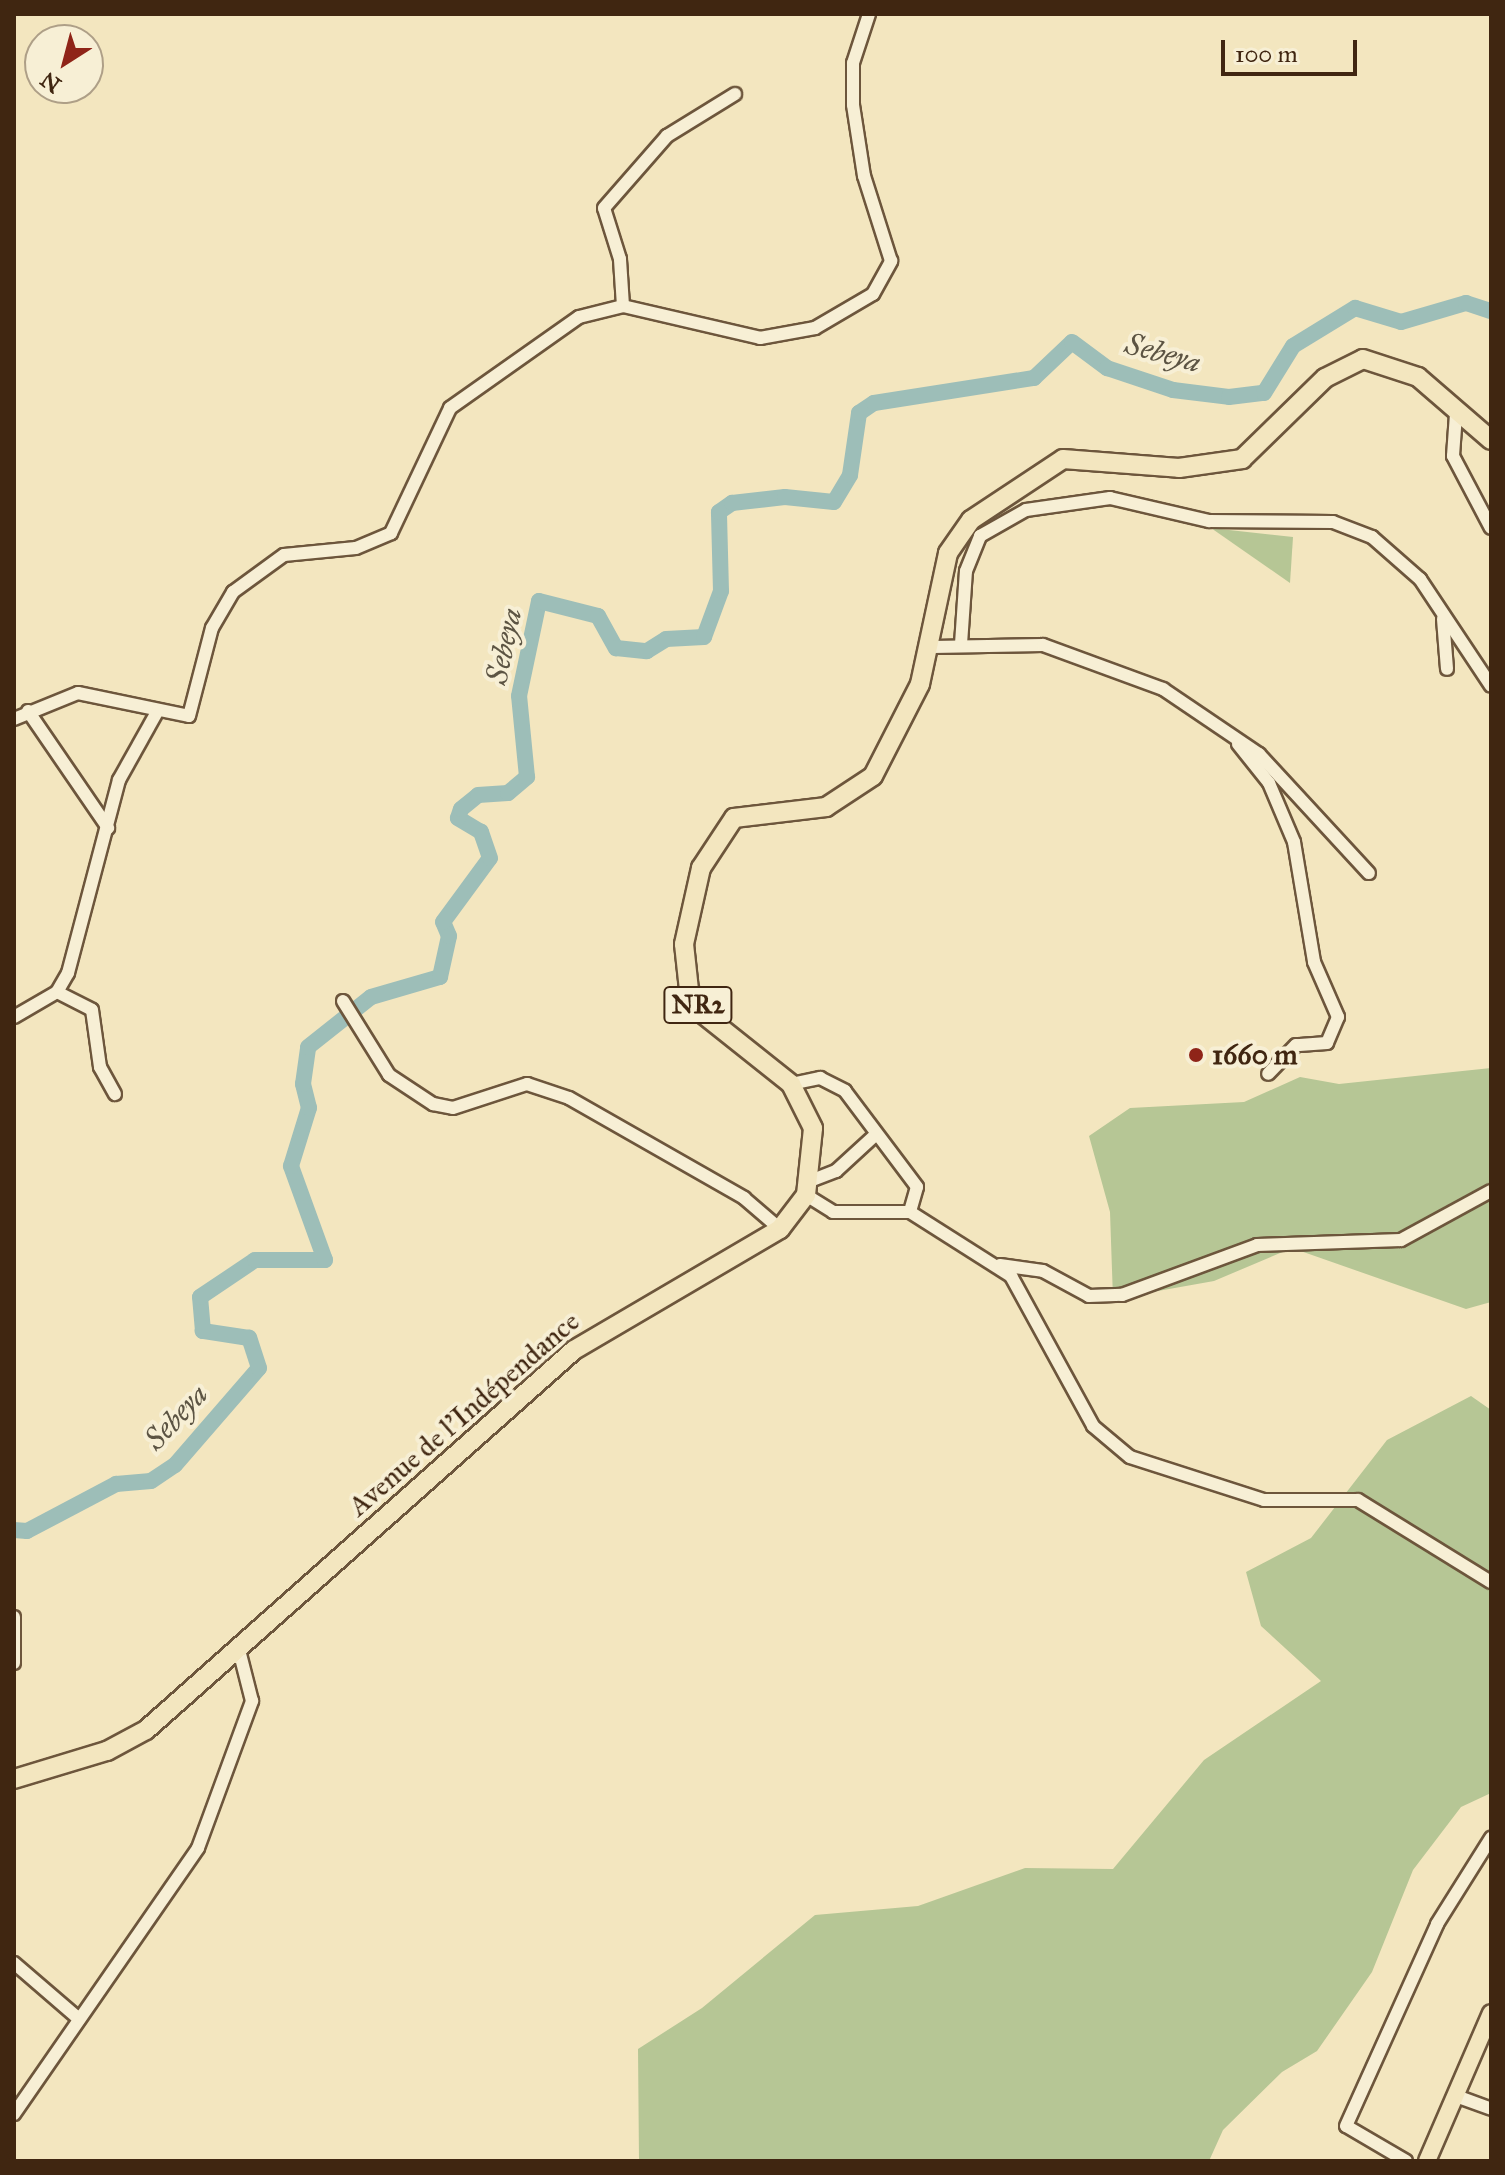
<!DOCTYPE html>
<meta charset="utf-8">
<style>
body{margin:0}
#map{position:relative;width:1505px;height:2175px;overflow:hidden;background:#f3e6bf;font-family:"IM FELL Great Primer",serif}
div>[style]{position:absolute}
.green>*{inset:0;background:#b6c695}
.river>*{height:16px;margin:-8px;padding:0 8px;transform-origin:8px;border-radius:8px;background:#9dbeb8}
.roads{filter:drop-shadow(2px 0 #6d563c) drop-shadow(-2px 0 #6d563c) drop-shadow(0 2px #6d563c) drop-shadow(0 -2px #6d563c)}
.minor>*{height:12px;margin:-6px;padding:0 6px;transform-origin:6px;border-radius:6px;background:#f7efd5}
.major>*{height:16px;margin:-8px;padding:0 8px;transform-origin:8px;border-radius:8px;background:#f3e6bf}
.highway>*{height:18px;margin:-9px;padding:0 9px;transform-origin:9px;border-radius:9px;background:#f3e6bf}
.dots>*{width:22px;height:22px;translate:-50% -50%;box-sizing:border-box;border:4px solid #f7efd5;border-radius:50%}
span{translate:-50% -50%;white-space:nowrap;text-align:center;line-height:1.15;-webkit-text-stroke:8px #f7efd5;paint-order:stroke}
.shield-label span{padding:2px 6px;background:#f7efd5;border:2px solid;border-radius:6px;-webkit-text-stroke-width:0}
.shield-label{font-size:26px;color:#402611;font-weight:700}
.poi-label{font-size:28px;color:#402611;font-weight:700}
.left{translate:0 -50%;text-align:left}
.street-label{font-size:28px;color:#402611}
.water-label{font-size:30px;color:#5c5443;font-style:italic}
.frame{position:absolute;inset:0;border:16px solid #402611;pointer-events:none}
.north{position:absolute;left:24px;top:24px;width:80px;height:80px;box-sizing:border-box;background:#f7efd5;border:2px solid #ae9f87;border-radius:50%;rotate:216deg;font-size:22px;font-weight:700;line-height:32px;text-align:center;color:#402611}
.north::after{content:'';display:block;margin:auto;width:28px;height:36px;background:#8f2418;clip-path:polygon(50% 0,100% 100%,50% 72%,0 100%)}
.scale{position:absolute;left:1221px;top:40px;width:136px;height:36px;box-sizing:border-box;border:4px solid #402611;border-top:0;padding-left:10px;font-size:24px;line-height:28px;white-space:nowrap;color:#402611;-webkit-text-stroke:6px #f7efd5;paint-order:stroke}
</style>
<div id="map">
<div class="green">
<i style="clip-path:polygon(1211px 528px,1293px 537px,1290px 583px)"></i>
<i style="clip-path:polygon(1491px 1068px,1491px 1302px,1466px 1309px,1292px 1248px,1214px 1281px,1113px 1299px,1110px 1212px,1089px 1136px,1130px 1108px,1244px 1102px,1300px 1077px,1339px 1084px)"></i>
<i style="clip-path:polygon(1471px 1396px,1491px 1410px,1491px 1793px,1461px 1807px,1413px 1870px,1372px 1972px,1317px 2051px,1282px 2072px,1223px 2130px,1209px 2161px,639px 2161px,638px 2049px,702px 2008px,815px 1915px,918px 1906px,1025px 1868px,1113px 1869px,1204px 1760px,1321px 1681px,1261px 1626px,1246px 1572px,1311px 1538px,1387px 1440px)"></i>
</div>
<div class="river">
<i style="left:14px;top:1530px;width:13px;rotate:4deg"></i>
<i style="left:27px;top:1531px;width:101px;rotate:-27.8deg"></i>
<i style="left:116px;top:1484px;width:35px;rotate:-5deg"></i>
<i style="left:151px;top:1481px;width:29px;rotate:-34deg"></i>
<i style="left:175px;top:1465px;width:128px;rotate:-49.1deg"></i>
<i style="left:259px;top:1368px;width:32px;rotate:-108deg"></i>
<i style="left:249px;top:1338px;width:47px;rotate:-171.3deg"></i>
<i style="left:203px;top:1331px;width:34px;rotate:-95deg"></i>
<i style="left:200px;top:1297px;width:66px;rotate:-33.9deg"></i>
<i style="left:255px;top:1260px;width:70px"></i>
<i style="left:325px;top:1260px;width:100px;rotate:-109.9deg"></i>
<i style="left:291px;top:1166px;width:61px;rotate:-72.8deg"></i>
<i style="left:309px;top:1108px;width:25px;rotate:-104deg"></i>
<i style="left:303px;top:1084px;width:37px;rotate:-82deg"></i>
<i style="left:308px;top:1047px;width:80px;rotate:-38.4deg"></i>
<i style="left:371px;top:997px;width:72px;rotate:-16.2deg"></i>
<i style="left:440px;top:977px;width:42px;rotate:-77.6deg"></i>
<i style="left:449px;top:936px;width:15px;rotate:-113deg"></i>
<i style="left:443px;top:922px;width:79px;rotate:-53.7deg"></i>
<i style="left:490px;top:858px;width:28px;rotate:-109deg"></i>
<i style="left:481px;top:832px;width:27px;rotate:-149deg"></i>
<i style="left:458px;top:818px;width:9px;rotate:-72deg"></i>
<i style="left:461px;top:809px;width:22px;rotate:-39deg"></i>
<i style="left:478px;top:795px;width:30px;rotate:-4deg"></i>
<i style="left:508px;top:793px;width:25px;rotate:-40deg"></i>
<i style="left:527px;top:777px;width:81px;rotate:-95.6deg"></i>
<i style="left:519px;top:696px;width:97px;rotate:-78.1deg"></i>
<i style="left:539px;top:601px;width:61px;rotate:14.3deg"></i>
<i style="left:598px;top:616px;width:37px;rotate:61deg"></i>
<i style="left:616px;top:648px;width:31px;rotate:6deg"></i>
<i style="left:647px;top:651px;width:22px;rotate:-32deg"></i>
<i style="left:666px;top:639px;width:38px;rotate:-3deg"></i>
<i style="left:704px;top:637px;width:49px;rotate:-69.7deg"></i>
<i style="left:721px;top:591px;width:79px;rotate:-91.5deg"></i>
<i style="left:719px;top:512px;width:16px;rotate:-35deg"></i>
<i style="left:732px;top:503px;width:53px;rotate:-6.5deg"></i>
<i style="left:785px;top:497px;width:49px;rotate:5.8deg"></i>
<i style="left:834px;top:502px;width:31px;rotate:-59deg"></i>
<i style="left:850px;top:475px;width:63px;rotate:-81.7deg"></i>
<i style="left:859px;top:413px;width:18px;rotate:-34deg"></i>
<i style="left:874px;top:403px;width:162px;rotate:-8.9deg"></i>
<i style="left:1034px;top:378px;width:52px;rotate:-43.5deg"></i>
<i style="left:1072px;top:342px;width:44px;rotate:36.6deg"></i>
<i style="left:1107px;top:368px;width:70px;rotate:18.4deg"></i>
<i style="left:1173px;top:390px;width:56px;rotate:7.1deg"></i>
<i style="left:1229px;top:397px;width:35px;rotate:-7deg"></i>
<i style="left:1264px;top:393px;width:55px;rotate:-58.3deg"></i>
<i style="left:1293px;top:346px;width:73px;rotate:-31.5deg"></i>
<i style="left:1355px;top:308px;width:48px;rotate:16.9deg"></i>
<i style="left:1401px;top:322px;width:68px;rotate:-16.3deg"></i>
<i style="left:1466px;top:303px;width:26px;rotate:18deg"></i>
</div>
<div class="roads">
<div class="minor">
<i style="left:623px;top:306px;width:47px;rotate:-93.7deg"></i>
<i style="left:620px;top:259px;width:53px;rotate:-107.4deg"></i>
<i style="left:604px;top:208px;width:96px;rotate:-48.8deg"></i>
<i style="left:667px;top:136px;width:80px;rotate:-31.7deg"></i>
<i style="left:1456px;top:414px;width:42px;rotate:94.1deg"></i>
<i style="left:1453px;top:456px;width:81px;rotate:62.2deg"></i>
<i style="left:1443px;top:619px;width:50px;rotate:85.4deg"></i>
<i style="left:961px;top:644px;width:73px;rotate:-86.1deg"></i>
<i style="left:966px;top:571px;width:38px;rotate:-68deg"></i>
<i style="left:980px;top:536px;width:53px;rotate:-29.5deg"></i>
<i style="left:1026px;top:510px;width:85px;rotate:-8.1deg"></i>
<i style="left:1110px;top:498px;width:102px;rotate:13.1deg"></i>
<i style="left:1209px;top:521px;width:124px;rotate:0.5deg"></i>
<i style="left:1333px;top:522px;width:42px;rotate:21deg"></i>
<i style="left:1372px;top:537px;width:64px;rotate:41.2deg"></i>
<i style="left:1420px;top:579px;width:128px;rotate:56.4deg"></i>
<i style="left:933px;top:647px;width:110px;rotate:-1deg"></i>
<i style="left:1043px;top:645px;width:128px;rotate:20.1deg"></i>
<i style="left:1163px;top:689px;width:116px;rotate:34.1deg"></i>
<i style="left:1259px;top:754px;width:162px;rotate:47.3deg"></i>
<i style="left:28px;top:711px;width:142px;rotate:55.6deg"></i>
<i style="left:14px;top:719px;width:69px;rotate:-22.1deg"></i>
<i style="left:78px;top:693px;width:113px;rotate:11.7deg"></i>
<i style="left:189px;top:716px;width:91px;rotate:-75.4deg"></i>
<i style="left:212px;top:628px;width:42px;rotate:-59.7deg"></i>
<i style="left:233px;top:592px;width:63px;rotate:-36deg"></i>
<i style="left:284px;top:555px;width:72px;rotate:-5.6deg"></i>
<i style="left:356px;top:548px;width:38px;rotate:-23deg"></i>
<i style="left:391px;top:533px;width:138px;rotate:-64.7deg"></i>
<i style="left:450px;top:408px;width:158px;rotate:-35.2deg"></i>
<i style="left:579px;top:317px;width:45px;rotate:-14deg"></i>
<i style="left:623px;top:306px;width:141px;rotate:13.1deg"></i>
<i style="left:760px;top:338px;width:56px;rotate:-10.3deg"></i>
<i style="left:815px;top:328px;width:67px;rotate:-30.4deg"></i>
<i style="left:873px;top:294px;width:38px;rotate:-61deg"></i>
<i style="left:891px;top:261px;width:89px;rotate:-107.6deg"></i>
<i style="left:864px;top:176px;width:72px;rotate:-98.8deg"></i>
<i style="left:853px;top:105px;width:42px;rotate:-90deg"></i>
<i style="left:853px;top:63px;width:52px;rotate:-71.9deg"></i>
<i style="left:1238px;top:744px;width:50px;rotate:51.5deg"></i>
<i style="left:1269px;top:783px;width:64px;rotate:67deg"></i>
<i style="left:1294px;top:842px;width:122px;rotate:80.5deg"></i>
<i style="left:1314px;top:962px;width:60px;rotate:66.4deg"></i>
<i style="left:1338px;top:1017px;width:28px;rotate:113deg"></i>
<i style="left:1327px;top:1043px;width:31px;rotate:176deg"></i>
<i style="left:1296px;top:1045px;width:40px;rotate:134deg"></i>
<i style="left:57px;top:992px;width:39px;rotate:27deg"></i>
<i style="left:92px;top:1010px;width:58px;rotate:82deg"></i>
<i style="left:100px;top:1067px;width:31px;rotate:61deg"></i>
<i style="left:343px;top:1001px;width:87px;rotate:58.1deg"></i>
<i style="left:389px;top:1075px;width:53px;rotate:33.4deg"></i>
<i style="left:433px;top:1104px;width:20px;rotate:11deg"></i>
<i style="left:453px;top:1108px;width:78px;rotate:-18deg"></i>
<i style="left:527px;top:1084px;width:44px;rotate:18.4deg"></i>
<i style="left:569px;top:1098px;width:202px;rotate:29.7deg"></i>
<i style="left:744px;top:1198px;width:48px;rotate:40.7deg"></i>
<i style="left:14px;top:1017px;width:50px;rotate:-30.2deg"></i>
<i style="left:57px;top:992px;width:22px;rotate:-60deg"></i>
<i style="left:68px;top:973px;width:200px;rotate:-75.2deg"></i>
<i style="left:119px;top:780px;width:78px;rotate:-60.8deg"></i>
<i style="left:791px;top:1084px;width:30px;rotate:-12deg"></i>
<i style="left:820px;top:1078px;width:28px;rotate:27deg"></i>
<i style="left:845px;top:1091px;width:120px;rotate:53.1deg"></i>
<i style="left:917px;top:1187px;width:26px;rotate:106deg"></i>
<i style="left:810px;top:1181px;width:28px;rotate:-21deg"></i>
<i style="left:836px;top:1171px;width:52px;rotate:-42.6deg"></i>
<i style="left:806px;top:1195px;width:32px;rotate:32deg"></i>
<i style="left:833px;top:1212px;width:77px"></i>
<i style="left:910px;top:1212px;width:120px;rotate:32.4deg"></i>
<i style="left:1011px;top:1276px;width:171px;rotate:61.3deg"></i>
<i style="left:1093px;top:1426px;width:48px;rotate:40deg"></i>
<i style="left:1130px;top:1457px;width:141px;rotate:17.8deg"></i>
<i style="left:1264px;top:1500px;width:94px"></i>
<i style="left:1358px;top:1500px;width:156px;rotate:31.7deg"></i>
<i style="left:1000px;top:1265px;width:43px;rotate:7.9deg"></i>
<i style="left:1043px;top:1271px;width:52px;rotate:28.5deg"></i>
<i style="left:1089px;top:1296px;width:33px;rotate:-2deg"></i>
<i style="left:1122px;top:1295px;width:144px;rotate:-20.3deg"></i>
<i style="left:1257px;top:1245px;width:144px;rotate:-2deg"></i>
<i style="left:1401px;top:1240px;width:102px;rotate:-28.6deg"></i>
<i style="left:14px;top:1617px;width:46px;rotate:90deg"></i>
<i style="left:14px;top:1963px;width:86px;rotate:40.7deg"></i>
<i style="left:1456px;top:2096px;width:37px;rotate:20deg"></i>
<i style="left:14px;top:2114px;width:323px;rotate:-55.3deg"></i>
<i style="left:198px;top:1848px;width:157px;rotate:-69.8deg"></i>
<i style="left:252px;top:1701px;width:49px;rotate:-104.3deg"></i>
<i style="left:1406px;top:2161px;width:69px;rotate:-149.7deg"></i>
<i style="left:1346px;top:2126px;width:222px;rotate:-65.7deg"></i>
<i style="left:1437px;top:1924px;width:102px;rotate:-57.9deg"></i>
</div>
<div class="major">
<i style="left:1427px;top:2161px;width:161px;rotate:-66.6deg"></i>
</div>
<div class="highway">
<i style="left:14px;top:1779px;width:97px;rotate:-16.8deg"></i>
<i style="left:107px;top:1751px;width:44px;rotate:-28.3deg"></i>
<i style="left:146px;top:1730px;width:572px;rotate:-41.6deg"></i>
<i style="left:574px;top:1350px;width:239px;rotate:-30.4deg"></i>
<i style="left:780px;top:1229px;width:43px;rotate:-52.6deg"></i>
<i style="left:806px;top:1195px;width:67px;rotate:-84deg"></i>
<i style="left:813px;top:1128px;width:49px;rotate:-116.6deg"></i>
<i style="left:791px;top:1084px;width:112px;rotate:-141.5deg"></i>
<i style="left:703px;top:1014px;width:28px;rotate:-120deg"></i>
<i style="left:689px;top:990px;width:46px;rotate:-96.2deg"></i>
<i style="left:684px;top:944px;width:78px;rotate:-77.4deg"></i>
<i style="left:701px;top:868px;width:60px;rotate:-56.6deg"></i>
<i style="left:734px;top:818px;width:93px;rotate:-6.8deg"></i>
<i style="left:826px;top:807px;width:56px;rotate:-33.4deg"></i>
<i style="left:873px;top:776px;width:103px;rotate:-62.9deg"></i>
<i style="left:920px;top:684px;width:134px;rotate:-77.9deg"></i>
<i style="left:948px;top:553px;width:40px;rotate:-55.1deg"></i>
<i style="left:971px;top:520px;width:110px;rotate:-33.5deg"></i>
<i style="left:1063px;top:459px;width:116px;rotate:4.4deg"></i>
<i style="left:1179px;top:468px;width:64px;rotate:-8.1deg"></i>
<i style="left:1242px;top:459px;width:116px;rotate:-44.3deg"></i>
<i style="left:1325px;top:378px;width:42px;rotate:-26.6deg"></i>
<i style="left:1363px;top:359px;width:58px;rotate:18.1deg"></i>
<i style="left:1418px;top:377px;width:96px;rotate:40.8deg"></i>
</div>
</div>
<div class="dots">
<i style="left:1196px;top:1055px;background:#8f2418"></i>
</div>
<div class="shield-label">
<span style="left:698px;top:1005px">NR2</span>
</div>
<div class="poi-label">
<span class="left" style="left:1212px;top:1055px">1660 m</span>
</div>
<div class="street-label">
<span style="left:464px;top:1414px;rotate:-41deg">Avenue de l'Indépendance</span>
</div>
<div class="water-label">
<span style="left:1163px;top:353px;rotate:15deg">Sebeya</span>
<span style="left:504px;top:646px;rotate:-78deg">Sebeya</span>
<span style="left:176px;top:1417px;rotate:-47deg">Sebeya</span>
</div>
<div class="frame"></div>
<div class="north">N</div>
<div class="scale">100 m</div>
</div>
